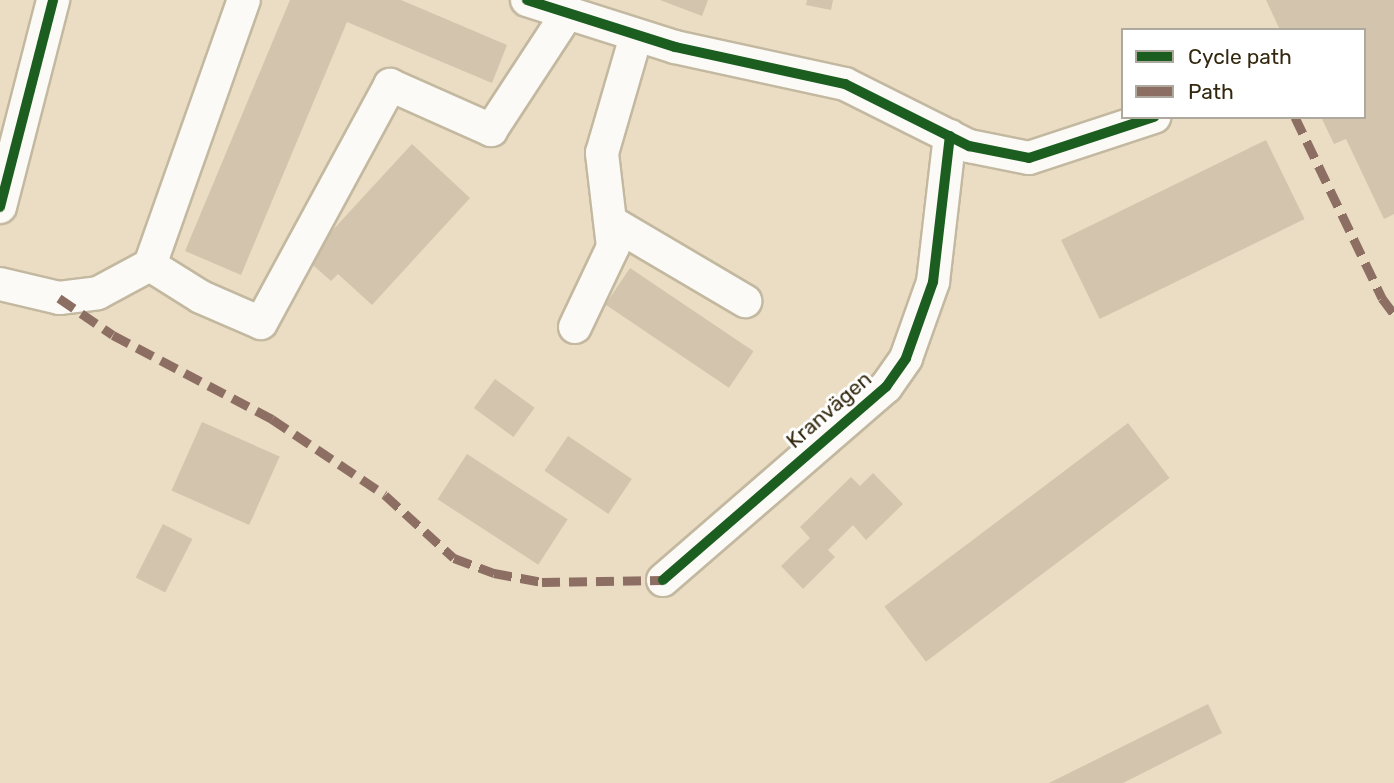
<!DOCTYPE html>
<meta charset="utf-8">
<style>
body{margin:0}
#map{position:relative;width:1394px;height:783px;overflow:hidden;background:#eaddc3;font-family:Rubik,sans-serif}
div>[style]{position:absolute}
.building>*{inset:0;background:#d3c4ae;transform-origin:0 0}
.roads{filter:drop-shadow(2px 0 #c3b8a0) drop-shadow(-2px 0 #c3b8a0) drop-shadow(0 2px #c3b8a0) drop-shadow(0 -2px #c3b8a0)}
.minor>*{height:32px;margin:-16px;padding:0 16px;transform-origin:16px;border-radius:16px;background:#fcfaf6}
.quiet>*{height:9px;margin-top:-4.5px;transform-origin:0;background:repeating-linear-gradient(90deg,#8d6e63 0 18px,transparent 0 27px)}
.cycleway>*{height:10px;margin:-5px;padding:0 5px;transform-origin:5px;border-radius:5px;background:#1b5e20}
span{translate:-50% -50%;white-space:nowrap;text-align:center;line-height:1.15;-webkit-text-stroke:6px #fff;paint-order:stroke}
.street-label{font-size:21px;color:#33280e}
.legend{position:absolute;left:1121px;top:28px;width:245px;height:91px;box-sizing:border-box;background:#fff;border:2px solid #ada99f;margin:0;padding:9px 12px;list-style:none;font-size:21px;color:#33280e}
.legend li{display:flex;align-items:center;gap:14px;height:35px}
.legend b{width:35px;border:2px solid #ada99f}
</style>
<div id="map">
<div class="building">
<i style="clip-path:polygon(290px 0,401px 0,507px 45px,492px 83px,347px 22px,241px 275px,185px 251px)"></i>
<i style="clip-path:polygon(660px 0,708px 0,702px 16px)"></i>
<i style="clip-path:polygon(807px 0,833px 0,831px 10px,806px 5px)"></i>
<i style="clip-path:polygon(1266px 0,1394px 0,1394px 214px,1384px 219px,1346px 139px,1334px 144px,1321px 117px,1364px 117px,1364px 30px,1280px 30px)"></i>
<i style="left:1266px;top:140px;width:88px;height:228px;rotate:64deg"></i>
<i style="clip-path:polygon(412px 144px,470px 198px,372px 305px,338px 274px,331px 281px,306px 259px)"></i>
<i style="left:630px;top:268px;width:149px;height:44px;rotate:34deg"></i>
<i style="left:495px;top:379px;width:49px;height:36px;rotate:36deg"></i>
<i style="left:202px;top:422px;width:85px;height:75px;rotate:24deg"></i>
<i style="left:1128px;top:423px;width:69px;height:305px;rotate:53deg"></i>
<i style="left:568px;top:436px;width:77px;height:42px;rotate:34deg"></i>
<i style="left:467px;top:454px;width:120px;height:54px;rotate:33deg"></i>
<i style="clip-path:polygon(873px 473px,903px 504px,866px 540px,853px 525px,828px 550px,835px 557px,803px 589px,781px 566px,810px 538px,800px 527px,851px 477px,860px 486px)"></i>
<i style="left:163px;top:524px;width:33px;height:60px;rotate:27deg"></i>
<i style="clip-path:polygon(1208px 704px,1222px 733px,1123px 783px,1049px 783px)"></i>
</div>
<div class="roads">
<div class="minor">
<i style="left:527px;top:0;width:155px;rotate:17.6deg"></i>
<i style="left:675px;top:47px;width:174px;rotate:12.3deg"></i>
<i style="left:845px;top:84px;width:139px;rotate:26.6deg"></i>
<i style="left:969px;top:146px;width:61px;rotate:11.3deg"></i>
<i style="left:1029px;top:158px;width:132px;rotate:-18.2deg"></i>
<i style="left:0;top:207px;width:214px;rotate:-75.6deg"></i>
<i style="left:611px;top:222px;width:156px;rotate:30.5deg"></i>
<i style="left:150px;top:265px;width:60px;rotate:32.1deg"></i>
<i style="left:201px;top:297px;width:65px;rotate:23.4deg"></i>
<i style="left:261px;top:323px;width:271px;rotate:-61.5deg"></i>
<i style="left:390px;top:85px;width:111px;rotate:24deg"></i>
<i style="left:491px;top:130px;width:139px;rotate:-56.8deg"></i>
<i style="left:0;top:284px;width:61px;rotate:13.3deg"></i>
<i style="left:59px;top:298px;width:39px;rotate:-7deg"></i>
<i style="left:98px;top:293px;width:59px;rotate:-28.3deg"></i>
<i style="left:150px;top:265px;width:281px;rotate:-70.5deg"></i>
<i style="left:575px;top:327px;width:89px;rotate:-64.6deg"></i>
<i style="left:613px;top:247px;width:95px;rotate:-96.7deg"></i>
<i style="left:602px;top:153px;width:122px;rotate:-73.8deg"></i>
<i style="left:663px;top:580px;width:295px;rotate:-40.9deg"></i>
<i style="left:886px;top:387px;width:35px;rotate:-55deg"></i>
<i style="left:906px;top:358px;width:81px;rotate:-70.4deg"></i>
<i style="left:933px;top:282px;width:147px;rotate:-83.4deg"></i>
</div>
</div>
<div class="quiet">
<i style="left:1295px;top:117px;width:201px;rotate:64.3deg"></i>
<i style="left:1382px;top:298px;width:20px;rotate:53deg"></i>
<i style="left:59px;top:298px;width:65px;rotate:34.4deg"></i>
<i style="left:113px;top:335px;width:180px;rotate:27.8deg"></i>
<i style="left:272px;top:419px;width:136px;rotate:33.9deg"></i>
<i style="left:385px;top:495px;width:93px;rotate:42.4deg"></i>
<i style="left:454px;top:558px;width:43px;rotate:20.6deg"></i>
<i style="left:494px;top:573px;width:49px;rotate:10.6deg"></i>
<i style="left:542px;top:582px;width:121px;rotate:-0.9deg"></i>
</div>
<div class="cycleway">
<i style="left:527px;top:0;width:155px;rotate:17.6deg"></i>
<i style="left:675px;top:47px;width:174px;rotate:12.3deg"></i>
<i style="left:845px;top:84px;width:139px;rotate:26.6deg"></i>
<i style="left:969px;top:146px;width:61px;rotate:11.3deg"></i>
<i style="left:1029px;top:158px;width:132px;rotate:-18.2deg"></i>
<i style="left:0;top:207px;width:214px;rotate:-75.6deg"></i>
<i style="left:663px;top:580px;width:295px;rotate:-40.9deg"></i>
<i style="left:886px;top:387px;width:35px;rotate:-55deg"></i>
<i style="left:906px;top:358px;width:81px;rotate:-70.4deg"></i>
<i style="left:933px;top:282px;width:147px;rotate:-83.4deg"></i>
</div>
<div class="street-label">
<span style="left:829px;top:410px;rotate:-41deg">Kranvägen</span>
</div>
<ul class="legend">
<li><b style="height:9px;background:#1b5e20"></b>Cycle path</li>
<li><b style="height:9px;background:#8d6e63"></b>Path</li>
</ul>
</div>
